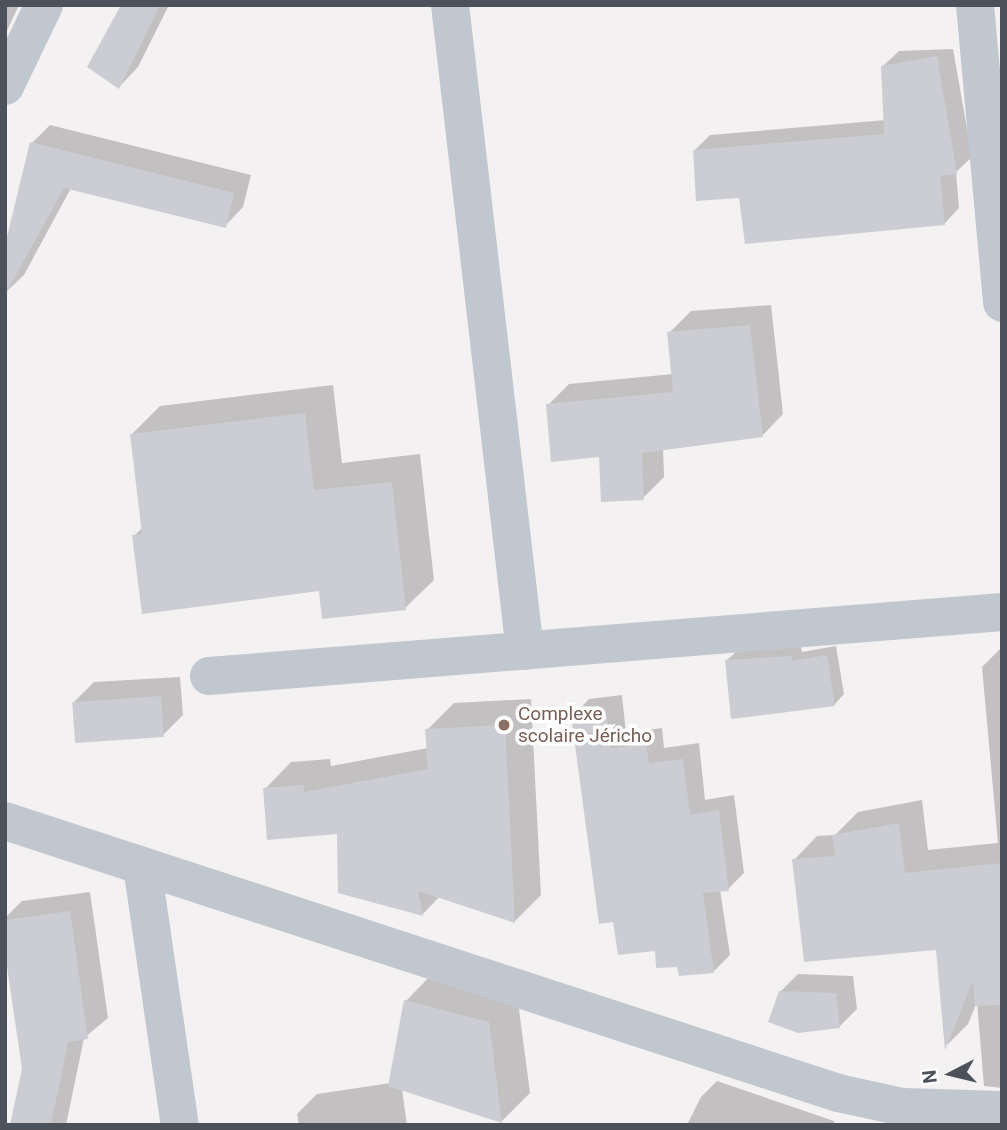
<!DOCTYPE html>
<meta charset="utf-8">
<style>
body{margin:0}
#map{position:relative;width:1007px;height:1130px;overflow:hidden;background:#f3f1f1;font-family:Roboto,sans-serif}
div>[style]{position:absolute}
.shadow>*{inset:0;background:#0003}
.building>*{inset:0;background:#cccdd3;transform-origin:0 0}
.street>*{height:38px;margin:-19px;padding:0 19px;transform-origin:19px;border-radius:19px;background:#c1c7ce}
.dots>*{width:19px;height:19px;translate:-50% -50%;box-sizing:border-box;border:4px solid #fff;border-radius:50%}
span{translate:-50% -50%;white-space:nowrap;text-align:center;line-height:1.15;-webkit-text-stroke:7px #fff;paint-order:stroke}
.education-label{font-size:19px;color:#785e54}
.left{translate:0 -50%;text-align:left}
.frame{position:absolute;inset:0;border:7px solid #4b525c;pointer-events:none}
.north{position:absolute;left:916px;top:1039px;width:70px;height:70px;-webkit-text-stroke:5px #fff;paint-order:stroke;rotate:263deg;font-size:19px;font-weight:700;line-height:28px;text-align:center;color:#4b525c}
.north::after{content:'';display:block;margin:auto;width:24px;height:32px;background:#4b525c;clip-path:polygon(50% 0,100% 100%,50% 72%,0 100%)}
</style>
<div id="map">
<div class="shadow">
<i style="clip-path:polygon(5px 5px,19px 5px,5px 35px)"></i>
<i style="clip-path:polygon(123px 5px,169px 5px,138px 67px,119px 87px)"></i>
<i style="clip-path:polygon(953px 49px,972px 157px,956px 172px,959px 208px,944px 224px,741px 196px,694px 151px,710px 135px,886px 120px,883px 66px,899px 51px)"></i>
<i style="clip-path:polygon(50px 125px,251px 175px,243px 207px,225px 226px,71px 188px,24px 275px,5px 293px,32px 143px)"></i>
<i style="clip-path:polygon(771px 305px,783px 414px,762px 436px,663px 448px,664px 477px,643px 498px,548px 405px,569px 384px,673px 374px,669px 333px,691px 311px)"></i>
<i style="clip-path:polygon(333px 385px,342px 463px,420px 454px,434px 580px,405px 608px,134px 536px,143px 527px,131px 435px,160px 406px)"></i>
<i style="clip-path:polygon(836px 646px,844px 694px,835px 704px,727px 660px,737px 651px,801px 647px,802px 652px)"></i>
<i style="clip-path:polygon(1002px 647px,1002px 1088px,984px 1086px,977px 1002px,968px 1024px,946px 1046px,938px 948px,794px 860px,817px 836px,835px 835px,858px 812px,922px 800px,928px 850px,998px 843px,982px 667px)"></i>
<i style="clip-path:polygon(180px 677px,183px 715px,163px 735px,74px 702px,94px 682px)"></i>
<i style="clip-path:polygon(622px 695px,626px 733px,662px 728px,664px 748px,699px 743px,705px 800px,734px 795px,744px 873px,728px 889px,720px 890px,730px 955px,714px 971px,679px 965px,657px 949px,573px 716px,589px 699px)"></i>
<i style="clip-path:polygon(531px 699px,541px 895px,515px 921px,440px 896px,423px 914px,339px 892px,339px 832px,265px 789px,291px 762px,330px 759px,331px 766px,428px 748px,427px 730px,454px 703px)"></i>
<i style="clip-path:polygon(90px 892px,108px 1018px,84px 1038px,66px 1125px,12px 1125px,23px 1070px,5px 918px,22px 901px)"></i>
<i style="clip-path:polygon(434px 972px,517px 994px,530px 1093px,502px 1121px,402px 1089px,407px 1125px,299px 1125px,297px 1114px,317px 1094px,391px 1083px,406px 1001px)"></i>
<i style="clip-path:polygon(798px 974px,853px 976px,857px 1009px,839px 1027px,780px 992px)"></i>
<i style="clip-path:polygon(717px 1081px,834px 1121px,835px 1125px,687px 1125px,701px 1097px)"></i>
</div>
<div class="building">
<i style="clip-path:polygon(121px 5px,160px 5px,119px 89px,87px 67px)"></i>
<i style="clip-path:polygon(937px 56px,957px 174px,940px 176px,945px 225px,745px 244px,739px 198px,696px 201px,693px 150px,884px 134px,881px 66px)"></i>
<i style="clip-path:polygon(30px 142px,234px 193px,226px 228px,64px 188px,5px 295px,5px 245px)"></i>
<i style="clip-path:polygon(750px 325px,763px 437px,642px 453px,644px 500px,601px 502px,599px 457px,551px 462px,546px 404px,673px 392px,667px 332px)"></i>
<i style="clip-path:polygon(305px 413px,314px 490px,392px 482px,406px 610px,322px 619px,319px 591px,142px 614px,132px 535px,142px 534px,130px 434px)"></i>
<i style="clip-path:polygon(827px 655px,835px 706px,731px 719px,725px 660px,792px 656px,792px 661px)"></i>
<i style="left:161px;top:696px;width:41px;height:89px;rotate:86deg"></i>
<i style="clip-path:polygon(606px 711px,611px 748px,646px 744px,649px 763px,683px 759px,690px 815px,719px 810px,729px 891px,703px 893px,714px 973px,679px 976px,677px 967px,656px 968px,655px 951px,618px 955px,613px 922px,599px 924px,571px 715px)"></i>
<i style="clip-path:polygon(505px 725px,515px 923px,418px 891px,423px 916px,338px 893px,337px 834px,267px 840px,263px 788px,304px 785px,304px 792px,428px 769px,425px 729px)"></i>
<i style="clip-path:polygon(899px 823px,905px 873px,1002px 863px,1002px 1005px,975px 1006px,973px 981px,945px 1050px,936px 950px,804px 962px,792px 859px,835px 856px,832px 835px)"></i>
<i style="clip-path:polygon(70px 911px,88px 1039px,68px 1042px,51px 1125px,10px 1125px,22px 1069px,5px 953px,5px 920px)"></i>
<i style="clip-path:polygon(779px 991px,836px 993px,840px 1028px,798px 1033px,768px 1022px)"></i>
<i style="clip-path:polygon(404px 1000px,489px 1022px,502px 1123px,388px 1086px)"></i>
</div>
<div class="street">
<i style="left:450px;top:5px;width:650px;rotate:83.38deg"></i>
<i style="left:975px;top:5px;width:299px;rotate:84.8deg"></i>
<i style="left:5px;top:86px;width:90px;rotate:-64.3deg"></i>
<i style="left:209px;top:676px;width:796px;rotate:-4.61deg"></i>
<i style="left:5px;top:821px;width:876px;rotate:18.08deg"></i>
<i style="left:838px;top:1093px;width:66px;rotate:12.2deg"></i>
<i style="left:903px;top:1107px;width:99px;rotate:1.7deg"></i>
<i style="left:142px;top:866px;width:262px;rotate:81.7deg"></i>
</div>
<div class="dots">
<i style="left:504px;top:725px;background:#8d6e63"></i>
</div>
<div class="education-label">
<span class="left" style="left:518px;top:725px">Complexe<br>scolaire Jéricho</span>
</div>
<div class="frame"></div>
<div class="north">N</div>
</div>
